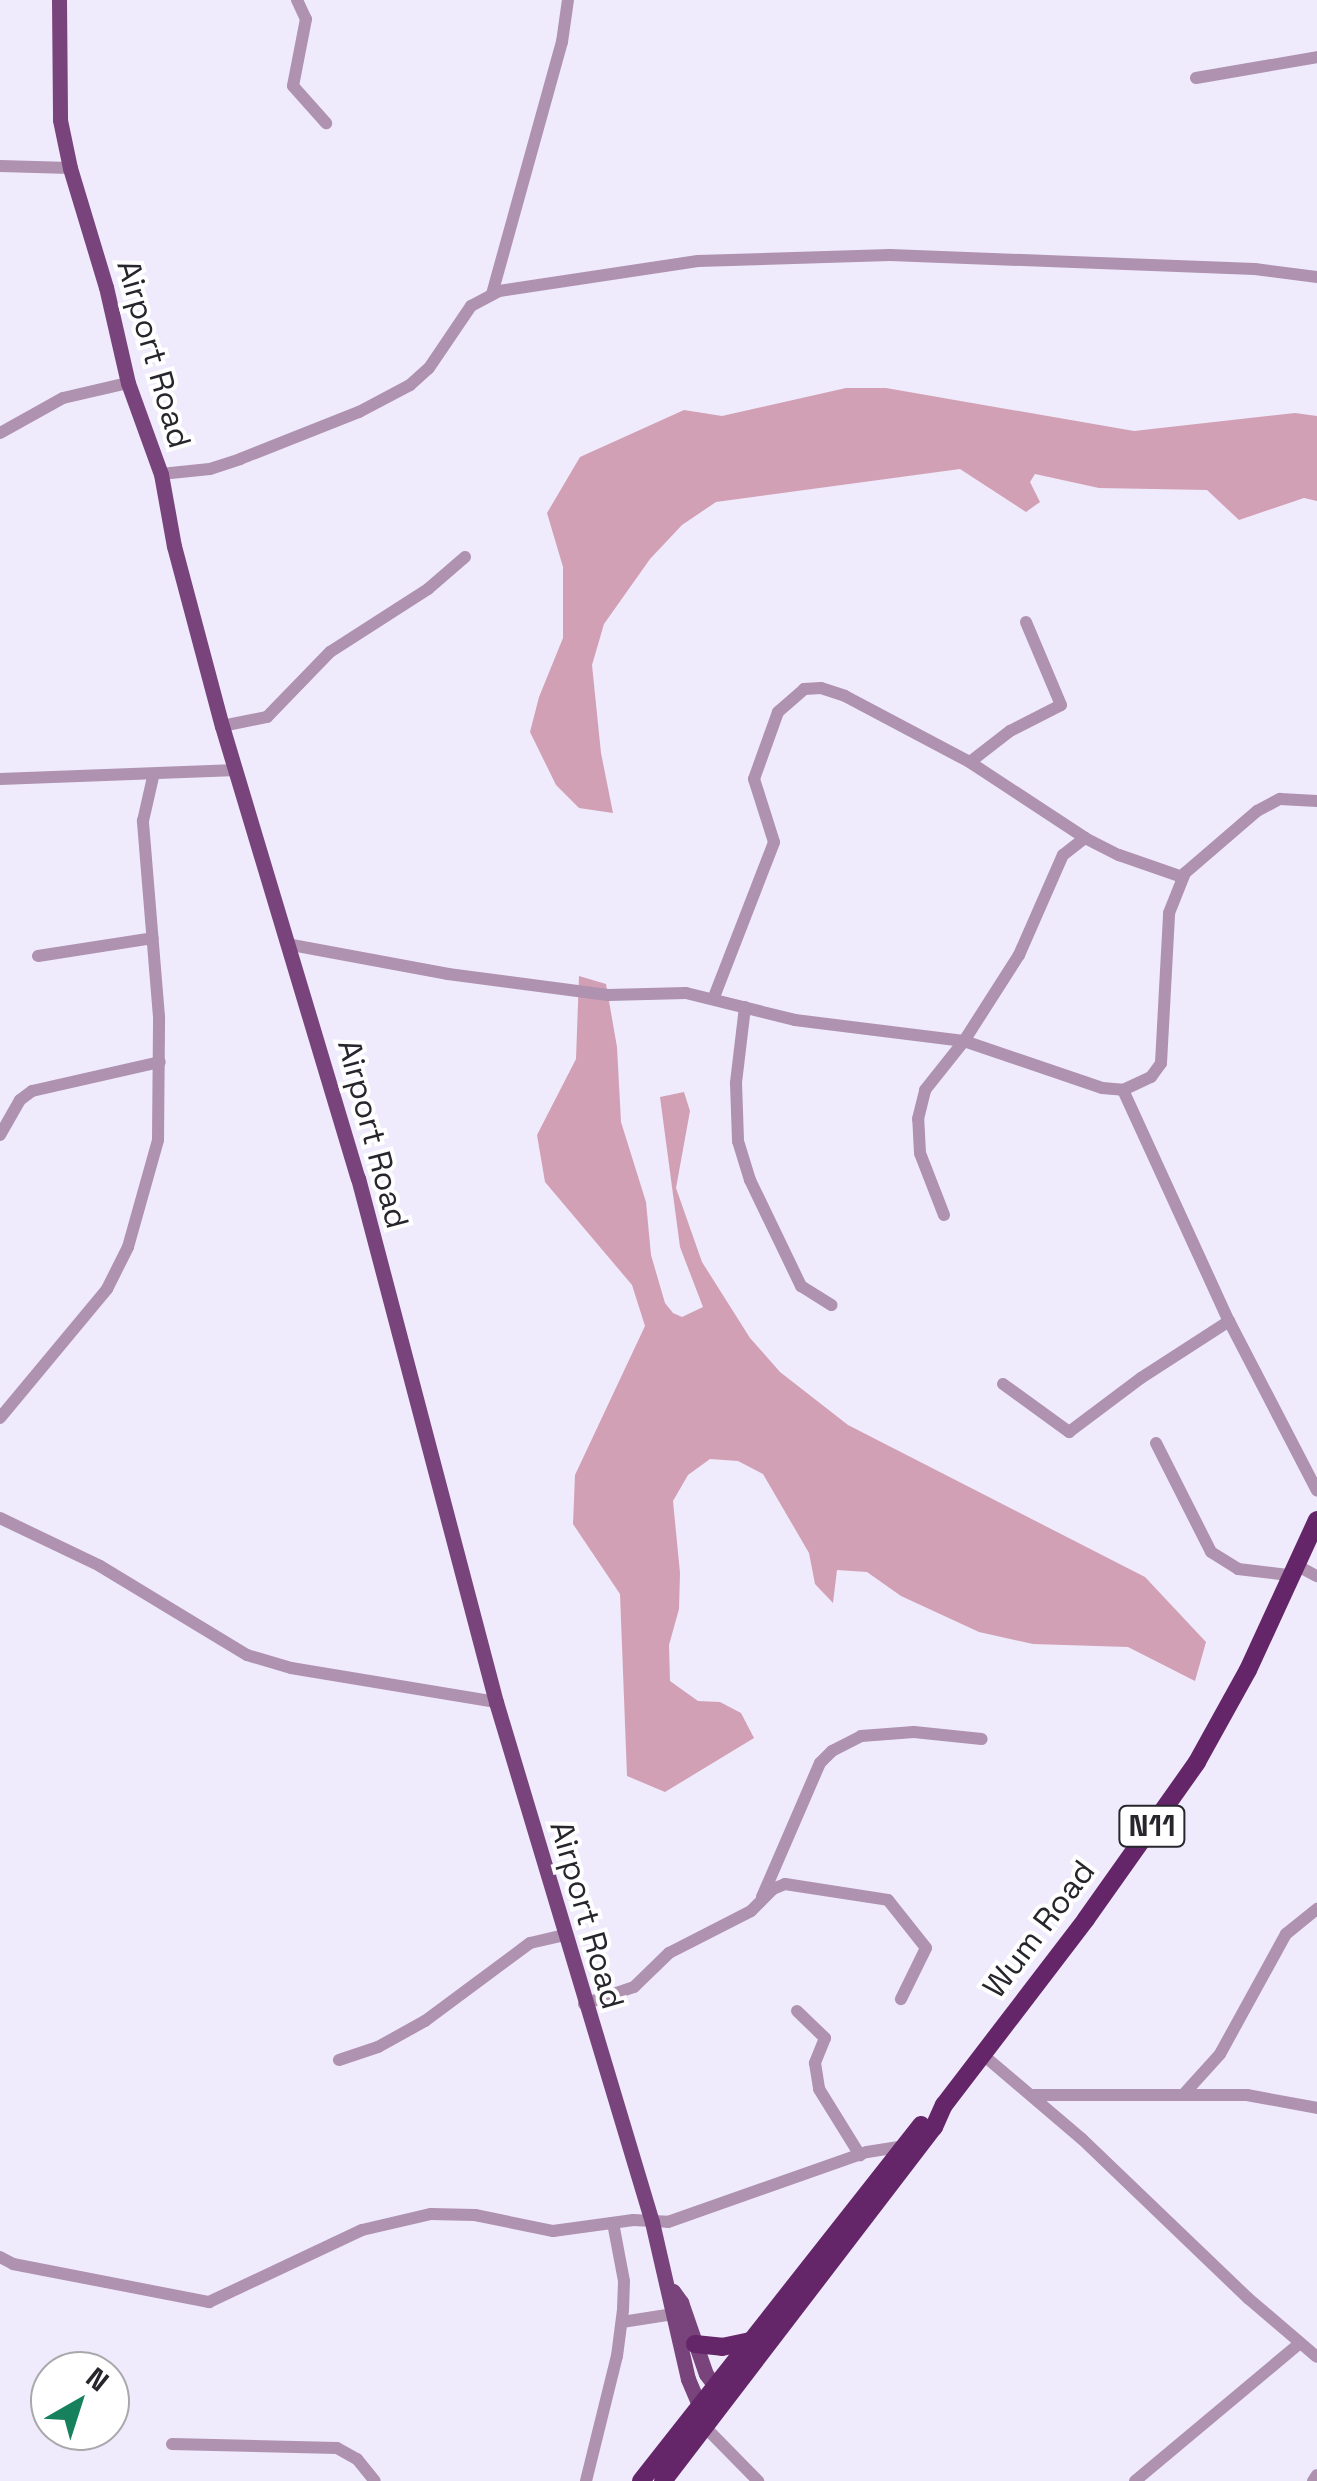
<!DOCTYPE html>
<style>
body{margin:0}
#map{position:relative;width:1317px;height:2481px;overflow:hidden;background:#efeafc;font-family:"Space Grotesk",sans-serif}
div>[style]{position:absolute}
.forest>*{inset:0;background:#d2a0b4}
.minor>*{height:12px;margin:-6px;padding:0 6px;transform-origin:6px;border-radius:6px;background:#af91b0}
.major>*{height:15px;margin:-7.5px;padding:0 7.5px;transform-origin:7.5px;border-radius:7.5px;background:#79447c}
.highway>*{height:18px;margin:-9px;padding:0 9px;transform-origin:9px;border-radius:9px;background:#642668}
span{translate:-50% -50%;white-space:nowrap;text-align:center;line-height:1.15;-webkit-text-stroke:8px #fff;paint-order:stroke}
.shield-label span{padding:2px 8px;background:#fff;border:2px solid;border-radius:8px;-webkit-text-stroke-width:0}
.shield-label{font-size:30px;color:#28262d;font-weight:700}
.street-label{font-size:32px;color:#28262d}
.north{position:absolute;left:30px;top:2351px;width:100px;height:100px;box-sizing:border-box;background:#fff;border:2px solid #a9a8ab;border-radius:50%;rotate:39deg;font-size:28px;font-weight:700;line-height:40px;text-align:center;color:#28262d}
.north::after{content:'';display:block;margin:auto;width:35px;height:45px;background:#17815d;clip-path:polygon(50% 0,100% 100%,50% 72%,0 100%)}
</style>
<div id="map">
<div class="forest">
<i style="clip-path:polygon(846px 388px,886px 388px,1134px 431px,1295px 413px,1317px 416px,1317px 501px,1304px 498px,1239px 520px,1207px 490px,1099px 488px,1035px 474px,1030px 482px,1040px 502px,1026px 512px,960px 469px,716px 502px,682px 525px,650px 559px,604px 624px,592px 665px,601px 753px,613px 813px,579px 808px,556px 785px,530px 732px,539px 697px,563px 638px,563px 567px,547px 513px,580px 457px,684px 410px,722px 416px)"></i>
<i style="clip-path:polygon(579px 976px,606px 984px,617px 1047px,621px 1122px,646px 1202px,651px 1255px,665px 1303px,673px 1313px,682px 1317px,703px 1307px,680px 1247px,660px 1097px,684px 1092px,690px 1111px,676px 1188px,702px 1262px,750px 1338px,780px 1372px,848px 1425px,1145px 1577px,1206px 1642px,1195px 1681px,1128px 1647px,1033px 1644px,979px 1632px,901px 1596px,867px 1572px,837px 1570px,833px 1603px,815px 1584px,809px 1553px,763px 1474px,738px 1461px,710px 1459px,688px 1475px,673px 1501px,680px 1573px,679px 1609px,669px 1645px,670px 1681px,698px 1701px,720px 1702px,741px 1713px,754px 1738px,665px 1792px,627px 1776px,620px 1594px,573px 1524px,575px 1475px,645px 1326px,632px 1285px,545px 1182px,537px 1135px,576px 1059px)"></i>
</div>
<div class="minor">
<i style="left:297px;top:0;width:21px;rotate:65deg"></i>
<i style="left:306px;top:19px;width:68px;rotate:101deg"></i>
<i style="left:293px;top:86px;width:50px;rotate:48.3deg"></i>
<i style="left:1196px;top:78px;width:123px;rotate:-9.8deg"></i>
<i style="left:0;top:166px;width:70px;rotate:1.6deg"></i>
<i style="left:492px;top:294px;width:262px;rotate:-74.5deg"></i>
<i style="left:562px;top:42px;width:42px;rotate:-81.9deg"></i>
<i style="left:0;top:433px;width:72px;rotate:-29.1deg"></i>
<i style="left:63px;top:398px;width:67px;rotate:-13deg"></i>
<i style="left:161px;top:474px;width:49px;rotate:-5.8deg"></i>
<i style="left:210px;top:469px;width:32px;rotate:-18deg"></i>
<i style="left:240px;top:459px;width:128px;rotate:-21.6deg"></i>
<i style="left:359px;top:412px;width:58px;rotate:-27.9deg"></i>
<i style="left:410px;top:385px;width:25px;rotate:-42deg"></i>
<i style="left:429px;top:368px;width:75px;rotate:-55.9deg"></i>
<i style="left:471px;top:306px;width:32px;rotate:-28deg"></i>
<i style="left:499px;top:291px;width:201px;rotate:-8.6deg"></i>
<i style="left:698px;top:261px;width:192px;rotate:-1.8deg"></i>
<i style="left:890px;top:255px;width:365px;rotate:2.2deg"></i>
<i style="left:1255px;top:269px;width:63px;rotate:7.4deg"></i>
<i style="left:222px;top:726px;width:46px;rotate:-11.3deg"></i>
<i style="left:267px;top:717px;width:91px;rotate:-45.9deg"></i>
<i style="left:330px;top:652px;width:117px;rotate:-32.7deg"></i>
<i style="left:428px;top:589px;width:49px;rotate:-40.9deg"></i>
<i style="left:970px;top:762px;width:51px;rotate:-37.8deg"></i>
<i style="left:1010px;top:731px;width:57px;rotate:-27deg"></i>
<i style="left:1061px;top:705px;width:90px;rotate:-112.9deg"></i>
<i style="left:0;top:779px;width:237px;rotate:-2.2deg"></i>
<i style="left:292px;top:945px;width:159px;rotate:10.5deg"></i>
<i style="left:448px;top:974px;width:161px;rotate:7.5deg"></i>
<i style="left:608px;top:995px;width:78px;rotate:-1.5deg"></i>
<i style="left:686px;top:993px;width:112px;rotate:13.9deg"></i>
<i style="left:795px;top:1020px;width:170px;rotate:7.1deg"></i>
<i style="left:964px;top:1041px;width:146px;rotate:18.8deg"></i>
<i style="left:1102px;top:1088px;width:21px;rotate:5deg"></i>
<i style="left:1123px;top:1090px;width:31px;rotate:-25deg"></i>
<i style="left:1151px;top:1077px;width:17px;rotate:-54deg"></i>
<i style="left:1161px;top:1063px;width:150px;rotate:-86.9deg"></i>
<i style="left:1169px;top:913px;width:43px;rotate:-68.2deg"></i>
<i style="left:1185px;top:873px;width:95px;rotate:-40.7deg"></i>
<i style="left:1257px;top:811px;width:26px;rotate:-28deg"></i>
<i style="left:1280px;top:799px;width:37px;rotate:3deg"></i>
<i style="left:38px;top:956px;width:116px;rotate:-8.9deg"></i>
<i style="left:714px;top:997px;width:166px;rotate:-68.8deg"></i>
<i style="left:774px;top:842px;width:66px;rotate:-107.6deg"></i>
<i style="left:754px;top:779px;width:71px;rotate:-70.3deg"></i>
<i style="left:778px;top:712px;width:35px;rotate:-41deg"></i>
<i style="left:804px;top:689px;width:17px;rotate:-3deg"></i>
<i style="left:821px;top:688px;width:25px;rotate:18deg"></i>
<i style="left:845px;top:696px;width:139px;rotate:27.9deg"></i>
<i style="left:968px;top:761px;width:140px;rotate:33.3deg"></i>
<i style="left:1085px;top:838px;width:38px;rotate:27deg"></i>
<i style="left:1119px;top:855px;width:67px;rotate:19.2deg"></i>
<i style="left:745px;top:1007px;width:77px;rotate:96.8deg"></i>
<i style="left:736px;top:1083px;width:58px;rotate:88deg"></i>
<i style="left:738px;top:1141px;width:41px;rotate:72.9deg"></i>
<i style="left:750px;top:1180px;width:118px;rotate:64.3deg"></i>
<i style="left:801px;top:1286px;width:36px;rotate:32deg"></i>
<i style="left:1123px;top:1090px;width:254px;rotate:65.4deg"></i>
<i style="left:1229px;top:1321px;width:191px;rotate:62.6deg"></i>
<i style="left:0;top:1135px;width:40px;rotate:-60.3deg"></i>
<i style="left:20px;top:1100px;width:15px;rotate:-37deg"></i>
<i style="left:32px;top:1091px;width:131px;rotate:-12.8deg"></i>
<i style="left:944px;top:1215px;width:66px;rotate:-111.2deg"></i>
<i style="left:920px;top:1153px;width:34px;rotate:-93deg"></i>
<i style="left:918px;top:1119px;width:30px;rotate:-76deg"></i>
<i style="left:925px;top:1090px;width:63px;rotate:-51.5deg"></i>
<i style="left:964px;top:1041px;width:102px;rotate:-57.4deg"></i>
<i style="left:1019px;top:955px;width:109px;rotate:-66.3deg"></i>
<i style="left:1063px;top:855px;width:28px;rotate:-38deg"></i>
<i style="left:1003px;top:1384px;width:82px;rotate:36deg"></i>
<i style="left:1069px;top:1432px;width:90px;rotate:-36.9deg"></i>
<i style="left:1141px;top:1378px;width:105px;rotate:-32.9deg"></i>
<i style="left:0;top:1418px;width:168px;rotate:-50.3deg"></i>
<i style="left:107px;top:1289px;width:47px;rotate:-63.4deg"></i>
<i style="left:128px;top:1247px;width:111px;rotate:-74.3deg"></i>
<i style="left:158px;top:1140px;width:123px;rotate:-89.5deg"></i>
<i style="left:159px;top:1017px;width:197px;rotate:-94.7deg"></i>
<i style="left:143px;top:821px;width:45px;rotate:-77.2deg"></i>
<i style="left:1156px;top:1443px;width:122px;rotate:63.2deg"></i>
<i style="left:1211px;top:1552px;width:32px;rotate:32deg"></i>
<i style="left:1238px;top:1569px;width:50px;rotate:6.8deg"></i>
<i style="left:0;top:1518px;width:111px;rotate:25.6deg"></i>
<i style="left:100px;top:1566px;width:172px;rotate:31.2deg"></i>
<i style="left:247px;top:1655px;width:46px;rotate:16.5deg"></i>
<i style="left:291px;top:1668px;width:208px;rotate:9.4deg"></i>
<i style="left:1294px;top:1564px;width:26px;rotate:28deg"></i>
<i style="left:762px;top:1897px;width:146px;rotate:-66.6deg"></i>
<i style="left:820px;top:1763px;width:17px;rotate:-45deg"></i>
<i style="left:832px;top:1751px;width:33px;rotate:-27deg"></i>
<i style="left:861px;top:1736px;width:53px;rotate:-4.3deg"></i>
<i style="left:914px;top:1732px;width:68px;rotate:5.9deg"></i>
<i style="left:584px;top:2004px;width:53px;rotate:-18.8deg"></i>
<i style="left:634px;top:1987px;width:49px;rotate:-44.2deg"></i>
<i style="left:669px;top:1953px;width:92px;rotate:-27.1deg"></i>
<i style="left:751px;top:1911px;width:31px;rotate:-45deg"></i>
<i style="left:773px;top:1889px;width:13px;rotate:-23deg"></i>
<i style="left:785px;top:1884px;width:104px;rotate:8.8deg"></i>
<i style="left:888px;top:1900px;width:61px;rotate:51.6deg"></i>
<i style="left:926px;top:1948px;width:57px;rotate:116.1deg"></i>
<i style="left:797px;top:2011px;width:39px;rotate:44deg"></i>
<i style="left:825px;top:2038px;width:27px;rotate:112deg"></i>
<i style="left:815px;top:2063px;width:26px;rotate:81deg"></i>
<i style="left:819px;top:2089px;width:78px;rotate:58.2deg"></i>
<i style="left:982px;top:2054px;width:131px;rotate:40.4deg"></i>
<i style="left:1082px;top:2139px;width:231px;rotate:43.8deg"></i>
<i style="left:1249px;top:2299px;width:89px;rotate:40.5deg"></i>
<i style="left:339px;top:2060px;width:41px;rotate:-18.4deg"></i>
<i style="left:378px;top:2047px;width:54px;rotate:-29deg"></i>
<i style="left:425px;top:2021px;width:131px;rotate:-36.6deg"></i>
<i style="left:530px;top:1943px;width:35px;rotate:-13deg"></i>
<i style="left:1032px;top:2095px;width:215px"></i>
<i style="left:1247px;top:2095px;width:71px;rotate:10.5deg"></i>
<i style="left:1183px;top:2095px;width:55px;rotate:-47.9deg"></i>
<i style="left:1220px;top:2054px;width:137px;rotate:-61.2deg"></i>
<i style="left:1286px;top:1934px;width:40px;rotate:-39deg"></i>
<i style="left:0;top:2257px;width:15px;rotate:28deg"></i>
<i style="left:13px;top:2264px;width:200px;rotate:11deg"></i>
<i style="left:209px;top:2302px;width:169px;rotate:-25.2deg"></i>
<i style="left:362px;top:2230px;width:71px;rotate:-13.1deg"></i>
<i style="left:431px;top:2214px;width:44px;rotate:1.3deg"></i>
<i style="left:475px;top:2215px;width:80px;rotate:11.6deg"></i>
<i style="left:553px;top:2231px;width:81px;rotate:-7.8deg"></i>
<i style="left:633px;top:2220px;width:35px;rotate:3deg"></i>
<i style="left:668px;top:2222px;width:211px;rotate:-19.4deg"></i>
<i style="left:867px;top:2152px;width:37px;rotate:-9deg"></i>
<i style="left:622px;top:2322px;width:52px;rotate:-8.9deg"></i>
<i style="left:705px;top:2427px;width:76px;rotate:45.5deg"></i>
<i style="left:172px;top:2444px;width:165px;rotate:1.4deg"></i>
<i style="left:337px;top:2448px;width:23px;rotate:29deg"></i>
<i style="left:357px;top:2459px;width:28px;rotate:51deg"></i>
<i style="left:586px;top:2481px;width:129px;rotate:-76.1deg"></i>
<i style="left:617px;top:2356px;width:46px;rotate:-82.6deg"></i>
<i style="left:623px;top:2310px;width:29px;rotate:-88deg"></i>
<i style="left:624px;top:2281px;width:59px;rotate:-100.7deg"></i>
<i style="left:1135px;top:2481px;width:214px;rotate:-39.9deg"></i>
<i style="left:1313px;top:2481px;width:7px;rotate:-56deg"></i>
</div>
<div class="major">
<i style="left:59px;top:0;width:120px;rotate:89.5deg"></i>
<i style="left:60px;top:120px;width:49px;rotate:78.2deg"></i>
<i style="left:70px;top:168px;width:124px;rotate:73.2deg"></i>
<i style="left:106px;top:287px;width:98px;rotate:77.1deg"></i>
<i style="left:128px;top:383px;width:97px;rotate:70.1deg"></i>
<i style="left:161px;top:474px;width:73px;rotate:79.8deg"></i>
<i style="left:174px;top:546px;width:186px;rotate:75.1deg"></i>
<i style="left:222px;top:726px;width:472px;rotate:73.3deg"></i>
<i style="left:358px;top:1178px;width:542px;rotate:75.25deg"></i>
<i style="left:496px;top:1702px;width:543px;rotate:73.3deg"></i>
<i style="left:652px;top:2222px;width:161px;rotate:77.1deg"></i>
<i style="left:688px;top:2379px;width:28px;rotate:67deg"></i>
<i style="left:699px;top:2405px;width:11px;rotate:45deg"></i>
<i style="left:673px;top:2291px;width:14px;rotate:54deg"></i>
<i style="left:681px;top:2302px;width:76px;rotate:70.9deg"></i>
<i style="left:706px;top:2374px;width:26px;rotate:53deg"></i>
</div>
<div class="highway">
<i style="left:695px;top:2344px;width:27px;rotate:6deg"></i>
<i style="left:722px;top:2347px;width:29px;rotate:-12deg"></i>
<i style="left:641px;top:2481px;width:453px;rotate:-51.8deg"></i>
<i style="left:663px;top:2481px;width:446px;rotate:-52.6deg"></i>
<i style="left:934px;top:2127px;width:24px;rotate:-66deg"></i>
<i style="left:944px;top:2105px;width:234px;rotate:-52.6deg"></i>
<i style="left:1086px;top:1919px;width:192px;rotate:-54.7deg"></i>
<i style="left:1197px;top:1762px;width:105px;rotate:-61deg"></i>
<i style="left:1248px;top:1670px;width:165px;rotate:-65.3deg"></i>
</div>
<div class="shield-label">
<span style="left:1152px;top:1826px">N11</span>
</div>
<div class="street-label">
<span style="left:154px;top:354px;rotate:74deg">Airport Road</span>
<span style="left:373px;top:1134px;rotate:75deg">Airport Road</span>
<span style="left:587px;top:1915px;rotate:74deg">Airport Road</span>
<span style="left:1039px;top:1929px;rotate:-53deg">Wum Road</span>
</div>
<div class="north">N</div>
</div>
